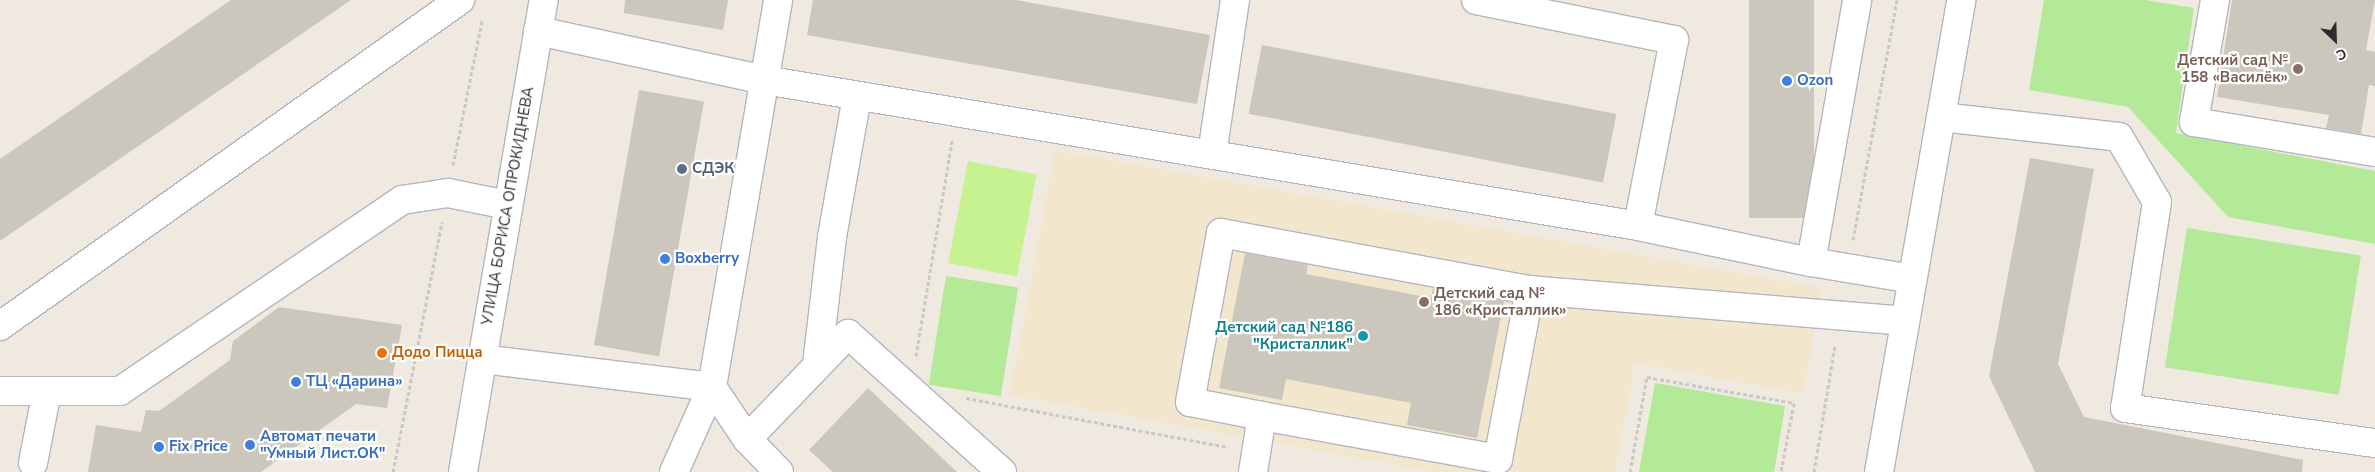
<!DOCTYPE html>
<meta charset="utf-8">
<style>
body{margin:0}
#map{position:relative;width:2375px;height:472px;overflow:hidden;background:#efe9df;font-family:"Nunito Sans",sans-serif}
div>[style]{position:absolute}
.education>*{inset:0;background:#f2e7cd}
.green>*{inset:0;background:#b2ea97;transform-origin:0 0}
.pitch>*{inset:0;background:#c7f292;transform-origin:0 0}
.building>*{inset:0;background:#cbc7bd;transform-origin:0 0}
.path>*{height:3px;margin-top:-1.5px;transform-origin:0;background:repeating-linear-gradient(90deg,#c8c8c8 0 4px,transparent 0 6.5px)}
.roads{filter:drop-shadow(1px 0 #b3b5c2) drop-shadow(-1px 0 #b3b5c2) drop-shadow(0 1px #b3b5c2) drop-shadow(0 -1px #b3b5c2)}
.minor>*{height:28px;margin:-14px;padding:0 14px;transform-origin:14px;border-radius:14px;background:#fff}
.dots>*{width:14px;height:14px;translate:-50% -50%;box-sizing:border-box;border:2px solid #fff;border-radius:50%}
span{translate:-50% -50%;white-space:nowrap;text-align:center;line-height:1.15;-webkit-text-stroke:4.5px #fff;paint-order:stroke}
.education-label{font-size:15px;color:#785e54;font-weight:700}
.right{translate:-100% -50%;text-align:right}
.left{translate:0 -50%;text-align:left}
.shop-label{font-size:15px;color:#366cbe;font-weight:700}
.service-label{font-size:15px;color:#4e5e75;font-weight:700}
.street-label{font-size:15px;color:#2d2d2d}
.culture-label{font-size:15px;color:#0d838f;font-weight:700}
.food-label{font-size:15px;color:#c56008;font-weight:700}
.north{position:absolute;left:2310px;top:15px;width:50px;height:50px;-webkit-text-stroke:4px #fff;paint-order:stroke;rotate:156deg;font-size:14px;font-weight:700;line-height:20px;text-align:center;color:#2d2d2d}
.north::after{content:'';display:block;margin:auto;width:18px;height:22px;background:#2d2d2d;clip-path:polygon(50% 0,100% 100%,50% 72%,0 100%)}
</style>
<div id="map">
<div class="education">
<i style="clip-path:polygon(1055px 150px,1822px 288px,1803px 394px,1635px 363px,1615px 472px,1436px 472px,1010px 395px)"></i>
</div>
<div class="green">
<i style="clip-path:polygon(2044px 0,2145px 0,2194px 8px,2176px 133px,2375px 171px,2375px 244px,2228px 217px,2128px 107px,2029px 90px)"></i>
<i style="left:2187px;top:228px;width:176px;height:141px;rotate:9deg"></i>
<i style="left:946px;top:276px;width:73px;height:110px;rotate:9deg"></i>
<i style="clip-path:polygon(1655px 383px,1785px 406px,1774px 472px,1639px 472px)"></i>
</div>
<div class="pitch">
<i style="left:968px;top:161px;width:70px;height:104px;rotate:11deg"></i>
</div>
<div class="building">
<i style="clip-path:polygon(231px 0,351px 0,0 241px,0 159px)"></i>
<i style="clip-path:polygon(625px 0,728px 0,723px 30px,624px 13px)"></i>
<i style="clip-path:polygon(813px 0,1016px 0,1210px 35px,1197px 104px,807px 35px)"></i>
<i style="left:1749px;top:0;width:65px;height:218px"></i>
<i style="clip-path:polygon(2232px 0,2375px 0,2366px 50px,2375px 52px,2375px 86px,2369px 85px,2361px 134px,2326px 128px,2329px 115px,2217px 97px)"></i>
<i style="left:1262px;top:45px;width:361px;height:70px;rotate:11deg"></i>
<i style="left:639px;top:90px;width:66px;height:259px;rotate:10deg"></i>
<i style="clip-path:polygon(2030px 158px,2094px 169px,2058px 364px,2084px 417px,2303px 460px,2302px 472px,2035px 472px,1989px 376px)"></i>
<i style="clip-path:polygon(1245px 253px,1308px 265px,1306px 274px,1431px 298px,1433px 288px,1504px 301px,1477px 438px,1407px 425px,1411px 403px,1286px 379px,1282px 400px,1219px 388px)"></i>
<i style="clip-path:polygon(279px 307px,402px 325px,387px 408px,356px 404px,261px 472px,88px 472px,96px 425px,141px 432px,146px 410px,159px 411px,230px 360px,233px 341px)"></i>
<i style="clip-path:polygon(868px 388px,957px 472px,833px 472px,809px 450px)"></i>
</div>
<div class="path">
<i style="left:453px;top:165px;width:147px;rotate:-78.6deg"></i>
<i style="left:1853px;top:240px;width:244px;rotate:-79.6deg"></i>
<i style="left:916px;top:356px;width:219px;rotate:-80.5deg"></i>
<i style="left:966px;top:398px;width:267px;rotate:10.6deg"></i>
<i style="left:393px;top:472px;width:255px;rotate:-78.9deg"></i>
<i style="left:1630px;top:472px;width:97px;rotate:-79.9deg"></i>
<i style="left:1647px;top:377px;width:149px;rotate:10deg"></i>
<i style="left:1794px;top:403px;width:70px;rotate:100.7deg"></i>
<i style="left:1814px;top:472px;width:129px;rotate:-80.6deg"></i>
</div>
<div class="roads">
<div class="minor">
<i style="left:1476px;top:0;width:202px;rotate:11.4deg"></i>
<i style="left:1674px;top:40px;width:189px;rotate:101deg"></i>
<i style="left:2215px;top:0;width:124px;rotate:99.8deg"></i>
<i style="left:2194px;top:122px;width:183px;rotate:9.4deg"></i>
<i style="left:538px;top:31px;width:231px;rotate:12.2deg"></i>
<i style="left:764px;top:80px;width:886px;rotate:9.48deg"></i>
<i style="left:1638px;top:226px;width:177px;rotate:11.8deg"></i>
<i style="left:1811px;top:262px;width:103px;rotate:9.5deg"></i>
<i style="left:1941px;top:117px;width:179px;rotate:6.4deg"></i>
<i style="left:2119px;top:137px;width:75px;rotate:59.7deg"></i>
<i style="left:2157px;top:202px;width:208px;rotate:98.8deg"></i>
<i style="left:2125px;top:408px;width:252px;rotate:8deg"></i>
<i style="left:1212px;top:154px;width:156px;rotate:-81.5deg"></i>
<i style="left:1811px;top:262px;width:266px;rotate:-80deg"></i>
<i style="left:1530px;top:290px;width:376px;rotate:4.7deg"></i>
<i style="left:0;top:326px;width:564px;rotate:-35.33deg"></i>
<i style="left:482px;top:359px;width:232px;rotate:6.9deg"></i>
<i style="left:712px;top:387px;width:63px;rotate:56.1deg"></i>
<i style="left:817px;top:365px;width:129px;rotate:-83.3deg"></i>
<i style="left:832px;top:237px;width:143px;rotate:-79.9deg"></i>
<i style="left:0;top:391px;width:120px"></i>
<i style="left:120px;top:391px;width:341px;rotate:-34.1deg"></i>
<i style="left:402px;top:200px;width:47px;rotate:-8.7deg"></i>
<i style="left:448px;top:193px;width:61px;rotate:11.3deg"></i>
<i style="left:33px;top:463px;width:73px;rotate:-79deg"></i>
<i style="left:463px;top:472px;width:479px;rotate:-80.3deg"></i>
<i style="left:674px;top:472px;width:93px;rotate:-65.9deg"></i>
<i style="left:712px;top:387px;width:393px;rotate:-80.3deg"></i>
<i style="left:779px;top:472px;width:46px;rotate:-134.1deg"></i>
<i style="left:747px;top:439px;width:146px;rotate:-46.1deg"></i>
<i style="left:848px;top:334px;width:207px;rotate:41.9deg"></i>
<i style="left:1253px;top:472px;width:57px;rotate:-80.9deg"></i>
<i style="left:1262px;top:416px;width:73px;rotate:-169deg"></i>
<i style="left:1190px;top:402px;width:172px;rotate:-79.6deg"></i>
<i style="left:1221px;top:233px;width:314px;rotate:10.5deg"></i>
<i style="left:1530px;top:290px;width:172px;rotate:100.7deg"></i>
<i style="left:1498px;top:459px;width:240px;rotate:-169.7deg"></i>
<i style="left:1879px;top:472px;width:479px;rotate:-80.1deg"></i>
</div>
</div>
<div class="dots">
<i style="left:2298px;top:69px;background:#8d6e63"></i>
<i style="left:1787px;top:81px;background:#3f7fe0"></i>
<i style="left:682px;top:169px;background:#5c6f8a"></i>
<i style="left:665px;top:259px;background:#3f7fe0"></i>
<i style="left:1424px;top:302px;background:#8d6e63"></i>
<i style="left:1363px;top:336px;background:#0f9aa8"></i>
<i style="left:382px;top:353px;background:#e8710a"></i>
<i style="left:296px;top:382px;background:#3f7fe0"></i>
<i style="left:250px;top:445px;background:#3f7fe0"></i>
<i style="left:159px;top:447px;background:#3f7fe0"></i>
</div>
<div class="education-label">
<span class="right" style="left:2288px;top:69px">Детский сад №<br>158 «Василёк»</span>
<span class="left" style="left:1434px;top:302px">Детский сад №<br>186 «Кристаллик»</span>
</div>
<div class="shop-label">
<span class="left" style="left:1797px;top:81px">Ozon</span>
<span class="left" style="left:675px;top:259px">Boxberry</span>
<span class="left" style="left:306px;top:382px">ТЦ «Дарина»</span>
<span class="left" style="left:260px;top:445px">Автомат печати<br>"Умный Лист.ОК"</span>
<span class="left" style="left:169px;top:447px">Fix Price</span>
</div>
<div class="service-label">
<span class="left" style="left:692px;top:169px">СДЭК</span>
</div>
<div class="street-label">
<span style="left:508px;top:206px;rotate:-80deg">УЛИЦА БОРИСА ОПРОКИДНЕВА</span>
</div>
<div class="culture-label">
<span class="right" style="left:1353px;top:336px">Детский сад №186<br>"Кристаллик"</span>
</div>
<div class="food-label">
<span class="left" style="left:392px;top:353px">Додо Пицца</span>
</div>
<div class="north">С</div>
</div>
